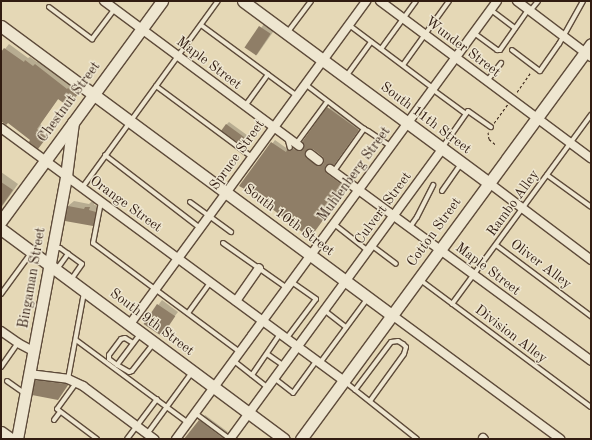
<!DOCTYPE html>
<style>
body{margin:0}
#map{position:relative;width:592px;height:440px;overflow:hidden;background:#e5d8b6;font-family:"Old Standard TT",serif}
div>[style]{position:absolute}
.shadow>*{inset:0;background:#0003;transform-origin:0 0}
.building>*{inset:0;background:#8f7e67;transform-origin:0 0}
.path>*{height:1px;margin-top:-0.5px;transform-origin:0;background:repeating-linear-gradient(90deg,#311c11 0 3px,transparent 0 5px)}
.roads{filter:drop-shadow(1px 0 #5e4b3a) drop-shadow(-1px 0 #5e4b3a) drop-shadow(0 1px #5e4b3a) drop-shadow(0 -1px #5e4b3a)}
.lane>*{height:4px;margin:-2px;padding:0 2px;transform-origin:2px;border-radius:2px;background:#eee6d0}
.street>*{height:8px;margin:-4px;padding:0 4px;transform-origin:4px;border-radius:4px;background:#eee6d0}
.secondary>*{height:11px;margin:-5.5px;padding:0 5.5px;transform-origin:5.5px;border-radius:5.5px;background:#eee6d0}
span{translate:-50% -50%;white-space:nowrap;text-align:center;line-height:1.15;-webkit-text-stroke:3px #eee6d0;paint-order:stroke}
.street-label{font-size:14px;color:#311c11}
.frame{position:absolute;inset:0;border:2px solid #311c11;pointer-events:none}
</style>
<div id="map">
<div class="shadow">
<i style="left:266px;top:21px;width:12px;height:33px;rotate:35deg"></i>
<i style="clip-path:polygon(9px 44px,28px 58px,30px 57px,37px 62px,40px 60px,71px 86px,73px 84px,81px 90px,73px 101px,59px 98px,40px 124px,51px 132px,38px 147px,31px 139px,8px 122px,1px 120px,1px 54px)"></i>
<i style="clip-path:polygon(evenodd,331px 106px,360px 127px,336px 161px,327px 165px,329px 171px,346px 184px,345px 186px,347px 187px,312px 234px,241px 186px,275px 140px,289px 150px,297px 147px,302px 149px,305px 148px,331px 106px,311px 148px,323px 156px,325px 163px,321px 164px,309px 156px,307px 150px,311px 148px)"></i>
<i style="clip-path:polygon(229px 122px,251px 138px,247px 143px,226px 125px)"></i>
<i style="clip-path:polygon(1px 172px,18px 184px,1px 208px)"></i>
<i style="clip-path:polygon(74px 201px,89px 204px,92px 201px,95px 202px,94px 205px,101px 206px,98px 220px,92px 225px,68px 206px)"></i>
<i style="clip-path:polygon(162px 300px,178px 312px,164px 330px,145px 323px)"></i>
<i style="clip-path:polygon(40px 377px,71px 381px,58px 399px,36px 381px)"></i>
<i style="clip-path:polygon(205px 415px,228px 432px,223px 439px,186px 439px)"></i>
</div>
<div class="building">
<i style="left:259px;top:26px;width:14px;height:26px;rotate:34deg"></i>
<i style="clip-path:polygon(4px 48px,24px 62px,25px 60px,33px 66px,35px 64px,67px 89px,68px 88px,77px 95px,69px 107px,58px 99px,37px 129px,47px 137px,38px 149px,29px 142px,30px 140px,8px 123px,6px 125px,1px 121px,1px 52px)"></i>
<i style="clip-path:polygon(evenodd,327px 107px,359px 130px,334px 165px,328px 164px,325px 166px,326px 173px,345px 187px,343px 189px,345px 190px,310px 238px,250px 192px,239px 186px,271px 142px,286px 152px,287px 150px,291px 151px,293px 149px,299px 151px,303px 150px,304px 146px,302px 142px,327px 107px,308px 149px,313px 149px,323px 157px,324px 161px,323px 165px,318px 166px,306px 158px,305px 153px,308px 149px)"></i>
<i style="left:226px;top:124px;width:29px;height:8px;rotate:36deg"></i>
<i style="clip-path:polygon(1px 182px,13px 190px,1px 207px)"></i>
<i style="clip-path:polygon(68px 206px,84px 209px,85px 207px,90px 207px,89px 210px,96px 212px,93px 226px,65px 221px)"></i>
<i style="left:157px;top:304px;width:22px;height:24px;rotate:34deg"></i>
<i style="clip-path:polygon(35px 380px,66px 384px,68px 385px,58px 400px,32px 395px)"></i>
<i style="clip-path:polygon(199px 420px,224px 439px,184px 439px)"></i>
</div>
<div class="path">
<i style="left:517px;top:92px;width:24px;rotate:-55deg"></i>
<i style="left:494px;top:123px;width:24px;rotate:-54deg"></i>
<i style="left:488px;top:132px;width:7px;rotate:82deg"></i>
<i style="left:489px;top:139px;width:8px;rotate:40deg"></i>
</div>
<div class="roads">
<div class="lane">
<i style="left:49px;top:7px;width:54px;rotate:36.7deg"></i>
<i style="left:92px;top:39px;width:38px;rotate:-53deg"></i>
<i style="left:491px;top:10px;width:30px;rotate:37deg"></i>
<i style="left:530px;top:11px;width:13px;rotate:-51deg"></i>
<i style="left:201px;top:25px;width:118px;rotate:36.4deg"></i>
<i style="left:349px;top:25px;width:105px;rotate:36.9deg"></i>
<i style="left:287px;top:33px;width:40px;rotate:-53deg"></i>
<i style="left:474px;top:33px;width:29px;rotate:36deg"></i>
<i style="left:497px;top:50px;width:3px"></i>
<i style="left:500px;top:50px;width:49px;rotate:-55deg"></i>
<i style="left:381px;top:49px;width:59px;rotate:-53.9deg"></i>
<i style="left:512px;top:50px;width:35px;rotate:37deg"></i>
<i style="left:540px;top:71px;width:33px;rotate:-55deg"></i>
<i style="left:559px;top:44px;width:49px;rotate:-60.8deg"></i>
<i style="left:403px;top:65px;width:79px;rotate:-54.3deg"></i>
<i style="left:347px;top:75px;width:41px;rotate:-54deg"></i>
<i style="left:487px;top:81px;width:23px;rotate:-52deg"></i>
<i style="left:305px;top:84px;width:74px;rotate:37.3deg"></i>
<i style="left:364px;top:129px;width:4px;rotate:27deg"></i>
<i style="left:368px;top:131px;width:27px;rotate:34deg"></i>
<i style="left:156px;top:86px;width:119px;rotate:36.5deg"></i>
<i style="left:432px;top:89px;width:42px;rotate:36.3deg"></i>
<i style="left:245px;top:106px;width:39px;rotate:-54deg"></i>
<i style="left:287px;top:137px;width:11px;rotate:75deg"></i>
<i style="left:296px;top:144px;width:52px;rotate:-53.6deg"></i>
<i style="left:442px;top:148px;width:45px;rotate:-54.9deg"></i>
<i style="left:468px;top:111px;width:28px;rotate:35deg"></i>
<i style="left:105px;top:155px;width:120px;rotate:37.5deg"></i>
<i style="left:334px;top:171px;width:52px;rotate:-54.5deg"></i>
<i style="left:547px;top:175px;width:54px;rotate:36deg"></i>
<i style="left:82px;top:188px;width:231px;rotate:-54deg"></i>
<i style="left:442px;top:191px;width:33px;rotate:-55deg"></i>
<i style="left:101px;top:202px;width:42px;rotate:101deg"></i>
<i style="left:93px;top:243px;width:183px;rotate:36.6deg"></i>
<i style="left:190px;top:202px;width:51px;rotate:36.2deg"></i>
<i style="left:334px;top:224px;width:42px;rotate:38.2deg"></i>
<i style="left:410px;top:227px;width:12px;rotate:-55deg"></i>
<i style="left:417px;top:217px;width:36px;rotate:-63deg"></i>
<i style="left:223px;top:243px;width:78px;rotate:35.1deg"></i>
<i style="left:371px;top:245px;width:31px;rotate:37deg"></i>
<i style="left:496px;top:245px;width:119px;rotate:36.8deg"></i>
<i style="left:53px;top:248px;width:7px"></i>
<i style="left:60px;top:248px;width:27px;rotate:36deg"></i>
<i style="left:82px;top:264px;width:19px;rotate:125deg"></i>
<i style="left:57px;top:269px;width:19px;rotate:-54deg"></i>
<i style="left:419px;top:279px;width:214px;rotate:36.7deg"></i>
<i style="left:1px;top:294px;width:51px;rotate:-53.8deg"></i>
<i style="left:452px;top:304px;width:235px;rotate:-53.7deg"></i>
<i style="left:324px;top:310px;width:28px;rotate:38deg"></i>
<i style="left:188px;top:313px;width:37px;rotate:-54deg"></i>
<i style="left:141px;top:333px;width:40px;rotate:127deg"></i>
<i style="left:117px;top:365px;width:14px;rotate:30deg"></i>
<i style="left:129px;top:372px;width:3px;rotate:-18deg"></i>
<i style="left:132px;top:371px;width:34px;rotate:-52deg"></i>
<i style="left:286px;top:339px;width:50px;rotate:-53.1deg"></i>
<i style="left:316px;top:299px;width:29px;rotate:-145deg"></i>
<i style="left:76px;top:340px;width:139px;rotate:36.5deg"></i>
<i style="left:267px;top:354px;width:19px;rotate:35deg"></i>
<i style="left:234px;top:361px;width:42px;rotate:38.2deg"></i>
<i style="left:320px;top:363px;width:81px;rotate:-53.6deg"></i>
<i style="left:117px;top:365px;width:10px;rotate:-143deg"></i>
<i style="left:109px;top:359px;width:4px;rotate:-90deg"></i>
<i style="left:109px;top:355px;width:20px;rotate:-53deg"></i>
<i style="left:121px;top:339px;width:4px;rotate:-14deg"></i>
<i style="left:125px;top:338px;width:9px;rotate:32deg"></i>
<i style="left:1px;top:367px;width:29px;rotate:-55deg"></i>
<i style="left:252px;top:375px;width:50px;rotate:-55.7deg"></i>
<i style="left:274px;top:378px;width:24px;rotate:38deg"></i>
<i style="left:293px;top:393px;width:39px;rotate:-54deg"></i>
<i style="left:68px;top:379px;width:87px;rotate:-79.5deg"></i>
<i style="left:7px;top:381px;width:21px;rotate:35deg"></i>
<i style="left:344px;top:381px;width:93px;rotate:38.5deg"></i>
<i style="left:76px;top:383px;width:32px;rotate:126deg"></i>
<i style="left:57px;top:409px;width:50px;rotate:36.9deg"></i>
<i style="left:355px;top:390px;width:60px;rotate:-53.1deg"></i>
<i style="left:391px;top:342px;width:7px;rotate:-8deg"></i>
<i style="left:398px;top:341px;width:6px;rotate:31deg"></i>
<i style="left:403px;top:344px;width:4px;rotate:45deg"></i>
<i style="left:406px;top:347px;width:7px;rotate:106deg"></i>
<i style="left:404px;top:354px;width:58px;rotate:125.9deg"></i>
<i style="left:195px;top:413px;width:44px;rotate:36.6deg"></i>
<i style="left:54px;top:420px;width:10px;rotate:-53deg"></i>
<i style="left:147px;top:434px;width:78px;rotate:-53.9deg"></i>
<i style="left:127px;top:439px;width:50px;rotate:-53.1deg"></i>
</div>
<div class="street">
<i style="left:104px;top:1px;width:243px;rotate:36.6deg"></i>
<i style="left:380px;top:1px;width:263px;rotate:36.7deg"></i>
<i style="left:517px;top:1px;width:93px;rotate:37.1deg"></i>
<i style="left:1px;top:128px;width:426px;rotate:36.4deg"></i>
<i style="left:310px;top:154px;width:11px;rotate:38deg"></i>
<i style="left:330px;top:169px;width:324px;rotate:36.3deg"></i>
<i style="left:489px;top:183px;width:128px;rotate:37deg"></i>
<i style="left:236px;top:301px;width:40px;rotate:-55.1deg"></i>
<i style="left:392px;top:315px;width:209px;rotate:36.4deg"></i>
<i style="left:130px;top:324px;width:400px;rotate:-53.8deg"></i>
<i style="left:1px;top:331px;width:21px;rotate:35deg"></i>
<i style="left:18px;top:343px;width:17px;rotate:28deg"></i>
<i style="left:29px;top:374px;width:39px;rotate:7deg"></i>
<i style="left:68px;top:379px;width:17px;rotate:25deg"></i>
<i style="left:83px;top:386px;width:89px;rotate:36.7deg"></i>
<i style="left:483px;top:438px;width:1px;rotate:45deg"></i>
<i style="left:176px;top:439px;width:543px;rotate:-53.76deg"></i>
<i style="left:230px;top:439px;width:359px;rotate:-53.8deg"></i>
</div>
<div class="secondary">
<i style="left:243px;top:1px;width:306px;rotate:36.5deg"></i>
<i style="left:1px;top:26px;width:486px;rotate:36.5deg"></i>
<i style="left:1px;top:221px;width:273px;rotate:-53.8deg"></i>
<i style="left:1px;top:229px;width:352px;rotate:36.6deg"></i>
<i style="left:1px;top:432px;width:12px;rotate:35deg"></i>
<i style="left:17px;top:439px;width:268px;rotate:-79.4deg"></i>
<i style="left:66px;top:176px;width:54px;rotate:-82.6deg"></i>
<i style="left:301px;top:439px;width:490px;rotate:-53.7deg"></i>
</div>
</div>
<div class="street-label">
<span style="left:463px;top:47px;rotate:37deg">Wunder Street</span>
<span style="left:209px;top:63px;rotate:37deg">Maple Street</span>
<span style="left:69px;top:102px;rotate:-54deg">Chestnut Street</span>
<span style="left:426px;top:118px;rotate:37deg">South 11th Street</span>
<span style="left:237px;top:155px;rotate:-54deg">Spruce Street</span>
<span style="left:354px;top:174px;rotate:-54deg">Muhlenberg Street</span>
<span style="left:513px;top:203px;rotate:-54deg">Rambo Alley</span>
<span style="left:126px;top:204px;rotate:36deg">Orange Street</span>
<span style="left:383px;top:208px;rotate:-54deg">Culvert Street</span>
<span style="left:289px;top:220px;rotate:37deg">South 10th Street</span>
<span style="left:434px;top:232px;rotate:-54deg">Cotton Street</span>
<span style="left:541px;top:264px;rotate:37deg">Oliver Alley</span>
<span style="left:488px;top:269px;rotate:37deg">Maple Street</span>
<span style="left:32px;top:278px;rotate:-80deg">Bingaman Street</span>
<span style="left:152px;top:322px;rotate:37deg">South 9th Street</span>
<span style="left:511px;top:334px;rotate:37deg">Division Alley</span>
</div>
<div class="frame"></div>
</div>
